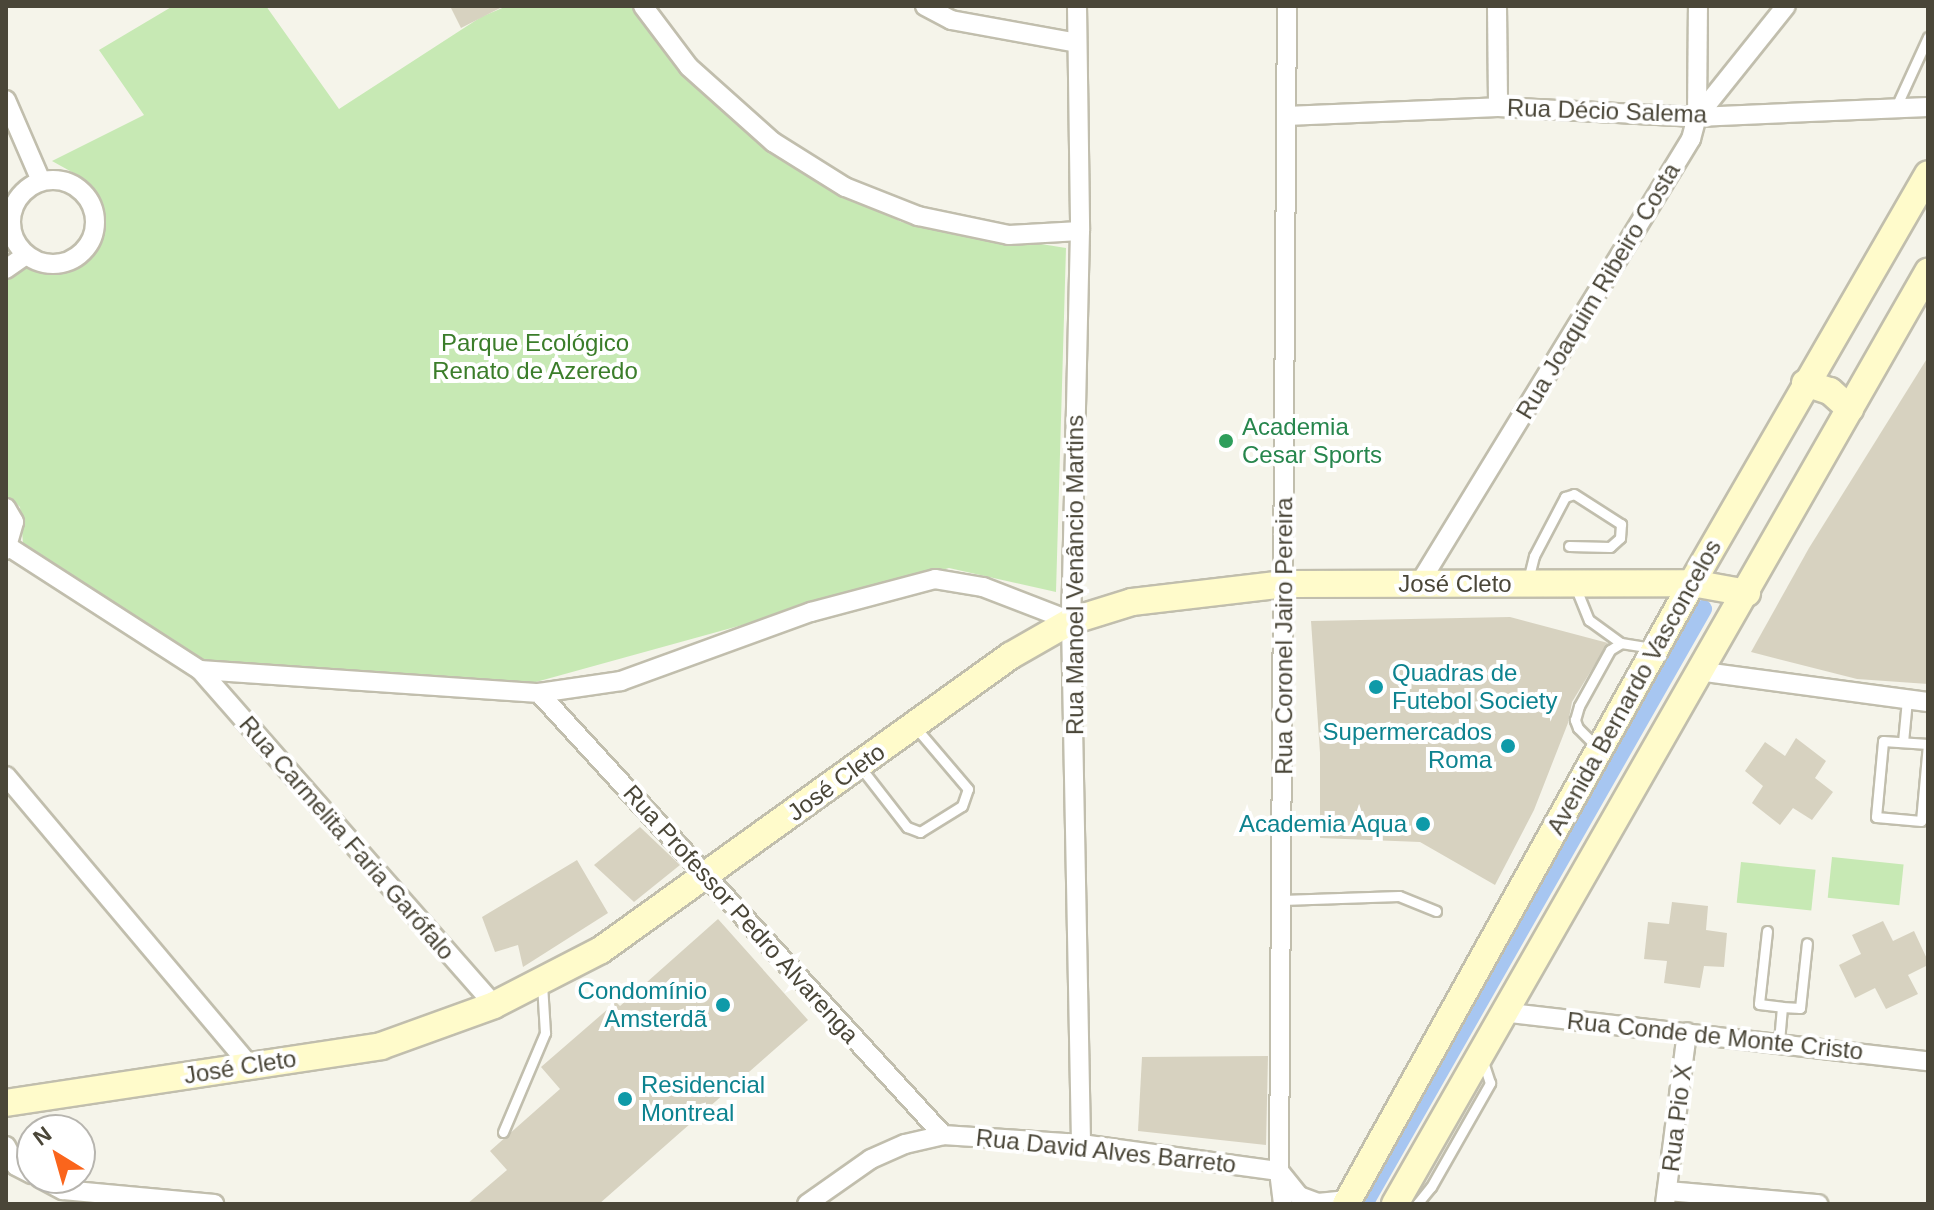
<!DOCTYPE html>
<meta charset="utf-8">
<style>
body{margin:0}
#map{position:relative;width:1934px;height:1210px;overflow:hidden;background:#f5f4ea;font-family:Helvetica,sans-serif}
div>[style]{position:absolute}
.green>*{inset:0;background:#c7e9b4;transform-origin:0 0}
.canal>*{height:18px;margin:-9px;padding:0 9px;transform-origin:9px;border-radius:9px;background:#a7c6f1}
.building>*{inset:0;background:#d7d2c0}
.roads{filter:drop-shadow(2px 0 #c1bead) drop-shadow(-2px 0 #c1bead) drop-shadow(0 2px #c1bead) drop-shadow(0 -2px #c1bead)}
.lane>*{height:9px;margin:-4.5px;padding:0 4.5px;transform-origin:4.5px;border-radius:4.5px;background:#fff}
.street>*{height:18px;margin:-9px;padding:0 9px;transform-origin:9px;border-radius:9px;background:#fff}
.street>.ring{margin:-9px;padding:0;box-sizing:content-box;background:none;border:18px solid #fff;border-radius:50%}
.secondary>*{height:26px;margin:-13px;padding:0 13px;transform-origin:13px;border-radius:13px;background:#fffbcb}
.dots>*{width:22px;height:22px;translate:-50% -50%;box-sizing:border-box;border:4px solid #fff;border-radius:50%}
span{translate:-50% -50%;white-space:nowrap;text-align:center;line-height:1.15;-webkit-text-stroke:8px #fff;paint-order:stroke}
.street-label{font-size:24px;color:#4a4638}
.park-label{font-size:24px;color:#3b7d2a}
.leisure-label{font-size:24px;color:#27864d}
.left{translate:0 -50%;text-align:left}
.culture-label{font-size:24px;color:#0d838f}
.right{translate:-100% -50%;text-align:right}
.frame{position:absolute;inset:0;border:8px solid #4a4638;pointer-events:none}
.north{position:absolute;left:16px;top:1114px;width:80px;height:80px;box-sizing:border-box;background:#fff;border:2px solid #b7b5af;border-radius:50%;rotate:323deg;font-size:22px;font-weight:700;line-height:32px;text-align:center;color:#4a4638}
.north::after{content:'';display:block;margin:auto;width:28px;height:36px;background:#fa651c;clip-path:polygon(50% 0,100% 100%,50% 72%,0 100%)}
</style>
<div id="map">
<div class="green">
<i style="clip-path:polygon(173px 6px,266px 6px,339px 109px,481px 17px,507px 6px,637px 6px,773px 146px,901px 222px,1066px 248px,1056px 592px,949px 568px,525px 685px,204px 660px,23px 543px,20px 507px,6px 495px,6px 274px,31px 265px,65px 271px,98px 246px,100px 212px,79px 176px,52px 161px,144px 115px,99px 50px)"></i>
<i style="left:1832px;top:857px;width:72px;height:41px;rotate:6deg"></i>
<i style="left:1741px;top:862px;width:75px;height:41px;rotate:6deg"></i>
</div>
<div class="canal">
<i style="left:1364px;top:1204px;width:685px;rotate:-60.33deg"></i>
</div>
<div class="building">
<i style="clip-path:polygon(450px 6px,504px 6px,461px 28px)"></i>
<i style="clip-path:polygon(1928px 357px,1928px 684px,1857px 679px,1751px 652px,1809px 548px)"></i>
<i style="clip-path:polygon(1510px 617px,1608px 643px,1572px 702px,1568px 723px,1534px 810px,1495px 885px,1420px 842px,1320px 838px,1320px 753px,1311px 621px)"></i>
<i style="clip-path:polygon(1796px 738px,1826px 761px,1815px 778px,1833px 792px,1812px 820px,1793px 808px,1780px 825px,1752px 803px,1763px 786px,1745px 771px,1765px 742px,1785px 756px)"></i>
<i style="clip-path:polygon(640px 827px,680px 865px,634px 902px,594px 865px)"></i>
<i style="clip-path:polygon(577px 860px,608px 913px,523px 967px,518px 945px,495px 952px,482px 917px)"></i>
<i style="clip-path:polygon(1672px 902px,1708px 906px,1706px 930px,1727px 933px,1724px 967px,1704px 966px,1700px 988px,1664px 983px,1667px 961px,1644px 959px,1648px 922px,1669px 924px)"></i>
<i style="clip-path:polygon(718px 919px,808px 1020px,599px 1204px,467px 1204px,507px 1170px,490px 1151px,560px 1089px,541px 1067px,616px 1002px,620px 1006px)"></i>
<i style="clip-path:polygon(1883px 921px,1893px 941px,1914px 931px,1928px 961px,1928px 965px,1908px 975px,1918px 994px,1886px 1009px,1875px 988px,1855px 998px,1839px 965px,1861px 954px,1852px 935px)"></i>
<i style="clip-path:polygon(1268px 1056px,1266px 1145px,1138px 1131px,1142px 1057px)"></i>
</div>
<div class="roads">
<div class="lane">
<i style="left:1895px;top:109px;width:79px;rotate:-65.4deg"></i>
<i style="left:1528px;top:580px;width:25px;rotate:-76deg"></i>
<i style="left:1534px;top:556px;width:67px;rotate:-62.3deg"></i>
<i style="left:1565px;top:497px;width:9px;rotate:-18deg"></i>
<i style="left:1574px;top:494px;width:56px;rotate:32.6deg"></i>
<i style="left:1621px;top:524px;width:14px;rotate:94deg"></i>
<i style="left:1620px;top:538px;width:13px;rotate:138deg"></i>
<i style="left:1610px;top:547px;width:41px;rotate:-178.6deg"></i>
<i style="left:1575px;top:586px;width:37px;rotate:68deg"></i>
<i style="left:1589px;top:620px;width:39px;rotate:36deg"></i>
<i style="left:1883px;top:741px;width:45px;rotate:3.8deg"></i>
<i style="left:1928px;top:744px;width:77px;rotate:95.2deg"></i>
<i style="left:1921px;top:821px;width:45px;rotate:-174.9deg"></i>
<i style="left:1876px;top:817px;width:76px;rotate:-84.7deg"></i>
<i style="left:1903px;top:742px;width:42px;rotate:-84.6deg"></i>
<i style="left:1597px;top:747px;width:27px;rotate:-135deg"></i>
<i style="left:1578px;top:728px;width:9px;rotate:-111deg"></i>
<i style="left:1575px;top:720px;width:15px;rotate:-74deg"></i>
<i style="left:1579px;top:706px;width:64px;rotate:-61deg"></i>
<i style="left:1610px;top:650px;width:13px;rotate:-32deg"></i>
<i style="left:1621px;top:643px;width:31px;rotate:9deg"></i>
<i style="left:861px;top:768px;width:75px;rotate:52.1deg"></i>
<i style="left:907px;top:827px;width:14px;rotate:21deg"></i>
<i style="left:920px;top:832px;width:49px;rotate:-31.8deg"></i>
<i style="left:962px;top:806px;width:18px;rotate:-71deg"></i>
<i style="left:968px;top:789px;width:80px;rotate:-130.4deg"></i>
<i style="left:1282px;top:900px;width:117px;rotate:-2deg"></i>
<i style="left:1399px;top:896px;width:40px;rotate:22deg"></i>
<i style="left:1767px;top:931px;width:73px;rotate:96.3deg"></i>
<i style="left:1759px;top:1004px;width:23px;rotate:7deg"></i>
<i style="left:1782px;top:1007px;width:35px;rotate:95deg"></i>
<i style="left:1782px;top:1007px;width:18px;rotate:3deg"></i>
<i style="left:1800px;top:1008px;width:65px;rotate:-83.9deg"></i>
<i style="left:503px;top:1132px;width:108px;rotate:-67deg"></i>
<i style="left:545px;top:1033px;width:49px;rotate:-93.5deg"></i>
<i style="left:1417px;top:1204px;width:22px;rotate:-51deg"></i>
<i style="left:1431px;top:1187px;width:120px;rotate:-60.4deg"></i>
<i style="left:1490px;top:1083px;width:22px;rotate:-108deg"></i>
</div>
<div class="street">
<i style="left:643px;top:6px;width:76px;rotate:53deg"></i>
<i style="left:689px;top:67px;width:113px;rotate:41.8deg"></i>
<i style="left:773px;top:142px;width:85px;rotate:32deg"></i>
<i style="left:845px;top:187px;width:79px;rotate:21.7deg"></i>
<i style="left:918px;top:216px;width:93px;rotate:11.8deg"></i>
<i style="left:1009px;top:235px;width:71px;rotate:-3.2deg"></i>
<i style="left:925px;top:6px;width:30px;rotate:28deg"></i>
<i style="left:951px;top:20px;width:128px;rotate:10.3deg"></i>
<i style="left:1077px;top:6px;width:225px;rotate:89.2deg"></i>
<i style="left:1080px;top:231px;width:390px;rotate:91.3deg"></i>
<i style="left:1071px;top:621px;width:523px;rotate:88.9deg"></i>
<i style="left:1497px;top:6px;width:101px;rotate:89.4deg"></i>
<i style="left:6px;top:100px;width:88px;rotate:66.6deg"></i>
<i style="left:1286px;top:116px;width:212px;rotate:-2.4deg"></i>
<i style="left:1498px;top:107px;width:199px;rotate:2.9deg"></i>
<i style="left:1697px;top:117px;width:231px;rotate:-2.5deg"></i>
<i style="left:1697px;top:117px;width:111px;rotate:-89.5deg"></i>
<i class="ring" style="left:11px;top:180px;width:66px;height:66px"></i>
<i style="left:6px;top:269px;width:24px;rotate:-35deg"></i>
<i style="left:6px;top:508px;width:16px;rotate:60deg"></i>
<i style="left:14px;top:522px;width:29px;rotate:106deg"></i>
<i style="left:9px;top:547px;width:227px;rotate:32.8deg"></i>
<i style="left:200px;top:670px;width:340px;rotate:3.9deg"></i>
<i style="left:539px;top:693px;width:83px;rotate:-8.3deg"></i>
<i style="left:621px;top:681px;width:202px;rotate:-20deg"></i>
<i style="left:811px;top:612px;width:128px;rotate:-14.9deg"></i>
<i style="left:935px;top:579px;width:49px;rotate:9.5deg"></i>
<i style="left:983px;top:587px;width:94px;rotate:21.1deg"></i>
<i style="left:1419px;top:584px;width:522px;rotate:-58.57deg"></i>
<i style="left:1691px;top:139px;width:23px;rotate:-75deg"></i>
<i style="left:1697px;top:117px;width:142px;rotate:-51.3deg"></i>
<i style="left:200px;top:670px;width:446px;rotate:48.7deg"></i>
<i style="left:1698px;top:671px;width:232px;rotate:7.7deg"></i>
<i style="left:539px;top:693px;width:599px;rotate:47.57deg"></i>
<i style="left:6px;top:776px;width:378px;rotate:49.9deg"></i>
<i style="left:1502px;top:1012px;width:429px;rotate:6.6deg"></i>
<i style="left:6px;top:1146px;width:22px;rotate:63deg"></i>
<i style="left:16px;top:1166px;width:18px;rotate:27deg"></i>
<i style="left:1279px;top:1171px;width:32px;rotate:51deg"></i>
<i style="left:1299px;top:1196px;width:20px;rotate:20deg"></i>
<i style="left:1318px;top:1203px;width:30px;rotate:-6deg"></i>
<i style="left:40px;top:1178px;width:26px;rotate:28deg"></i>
<i style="left:63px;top:1190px;width:152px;rotate:5.3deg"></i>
<i style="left:1668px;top:1191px;width:151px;rotate:5deg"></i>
<i style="left:807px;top:1204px;width:78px;rotate:-35.1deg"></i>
<i style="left:871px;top:1159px;width:37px;rotate:-24deg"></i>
<i style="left:905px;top:1144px;width:39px;rotate:-13deg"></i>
<i style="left:943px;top:1135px;width:138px;rotate:3.7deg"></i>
<i style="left:1081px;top:1144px;width:200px;rotate:7.8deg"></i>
<i style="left:1283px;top:1204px;width:33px;rotate:-97deg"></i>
<i style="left:1279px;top:1171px;width:1165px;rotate:-89.61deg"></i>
<i style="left:1665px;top:1204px;width:173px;rotate:-82.7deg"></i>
</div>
<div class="secondary">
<i style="left:1805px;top:383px;width:26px;rotate:18deg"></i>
<i style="left:1830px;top:391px;width:27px;rotate:42deg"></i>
<i style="left:6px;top:1103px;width:379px;rotate:-8.6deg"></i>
<i style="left:381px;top:1046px;width:120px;rotate:-19.9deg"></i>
<i style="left:494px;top:1005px;width:120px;rotate:-27.2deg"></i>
<i style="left:601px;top:950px;width:504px;rotate:-35.71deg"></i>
<i style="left:1010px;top:656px;width:70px;rotate:-29.8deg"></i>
<i style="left:1071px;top:621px;width:64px;rotate:-17.3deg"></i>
<i style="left:1132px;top:602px;width:154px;rotate:-6.7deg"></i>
<i style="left:1285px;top:584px;width:407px;rotate:-0.1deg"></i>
<i style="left:1692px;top:583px;width:56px;rotate:10.3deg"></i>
<i style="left:1346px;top:1204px;width:711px;rotate:-60.87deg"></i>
<i style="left:1692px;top:583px;width:472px;rotate:-60deg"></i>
<i style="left:1395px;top:1204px;width:1074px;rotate:-60.24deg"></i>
</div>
</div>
<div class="dots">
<i style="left:1226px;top:441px;background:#2e9e5b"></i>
<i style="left:1376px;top:687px;background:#0f9aa8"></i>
<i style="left:1508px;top:746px;background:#0f9aa8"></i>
<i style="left:1423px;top:824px;background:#0f9aa8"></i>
<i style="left:723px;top:1005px;background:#0f9aa8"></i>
<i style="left:625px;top:1099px;background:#0f9aa8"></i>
</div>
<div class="street-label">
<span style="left:1607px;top:111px;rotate:2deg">Rua Décio Salema</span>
<span style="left:1598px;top:291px;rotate:-59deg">Rua Joaquim Ribeiro Costa</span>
<span style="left:1075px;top:575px;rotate:-90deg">Rua Manoel Venâncio Martins</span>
<span style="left:1455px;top:584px">José Cleto</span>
<span style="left:1284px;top:636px;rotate:-90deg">Rua Coronel Jairo Pereira</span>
<span style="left:1634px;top:687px;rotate:-61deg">Avenida Bernardo Vasconcelos</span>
<span style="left:836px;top:782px;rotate:-36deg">José Cleto</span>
<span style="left:347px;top:838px;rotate:49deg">Rua Carmelita Faria Garófalo</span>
<span style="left:741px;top:914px;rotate:48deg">Rua Professor Pedro Alvarenga</span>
<span style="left:1715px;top:1036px;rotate:6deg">Rua Conde de Monte Cristo</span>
<span style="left:240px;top:1067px;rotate:-9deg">José Cleto</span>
<span style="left:1677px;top:1118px;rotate:-83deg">Rua Pio X</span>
<span style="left:1106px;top:1151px;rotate:6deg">Rua David Alves Barreto</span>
</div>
<div class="park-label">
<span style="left:535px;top:357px">Parque Ecológico<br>Renato de Azeredo</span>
</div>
<div class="leisure-label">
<span class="left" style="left:1242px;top:441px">Academia<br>Cesar Sports</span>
</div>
<div class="culture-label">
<span class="left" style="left:1392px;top:687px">Quadras de<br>Futebol Society</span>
<span class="right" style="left:1492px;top:746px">Supermercados<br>Roma</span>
<span class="right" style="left:1407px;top:824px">Academia Aqua</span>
<span class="right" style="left:707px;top:1005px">Condomínio<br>Amsterdã</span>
<span class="left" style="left:641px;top:1099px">Residencial<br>Montreal</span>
</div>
<div class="frame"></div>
<div class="north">N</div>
</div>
